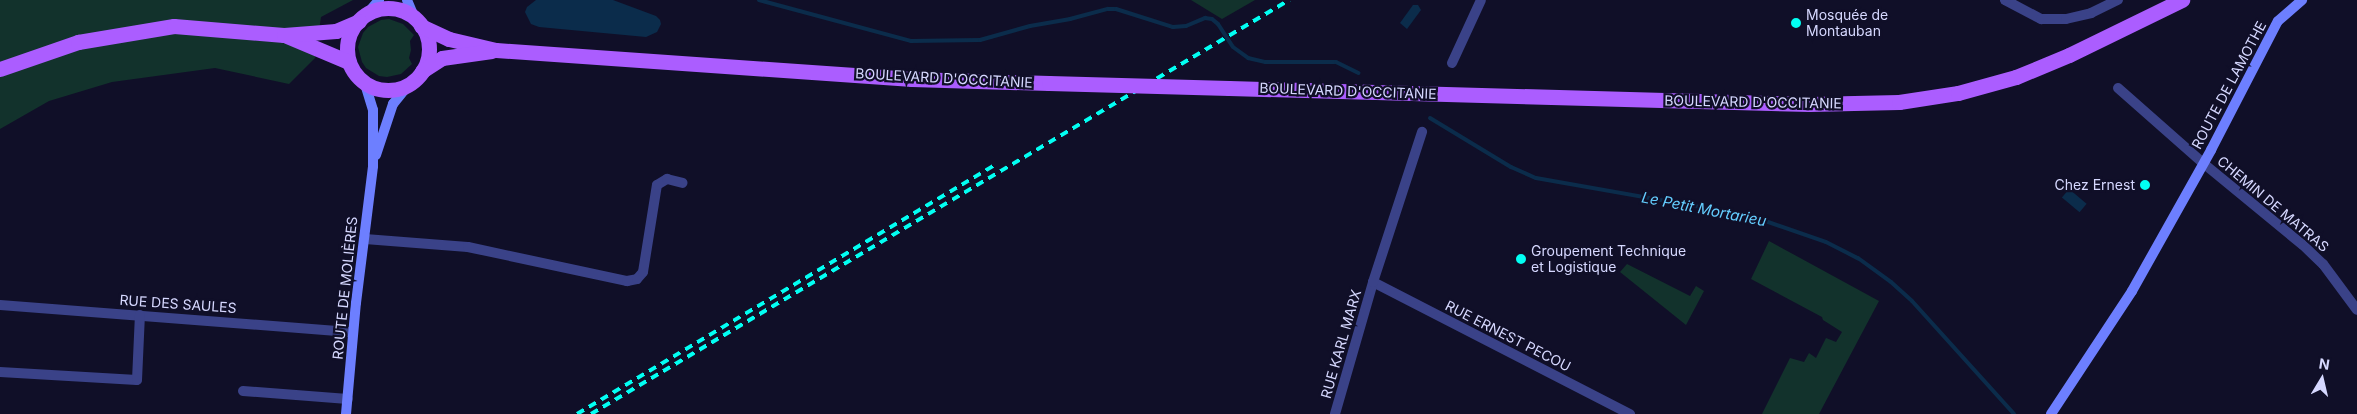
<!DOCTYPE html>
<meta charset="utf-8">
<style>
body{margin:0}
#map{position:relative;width:2357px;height:414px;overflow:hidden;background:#100f28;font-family:Inter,sans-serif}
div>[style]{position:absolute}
.green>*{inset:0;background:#12322c}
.water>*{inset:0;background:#0b2c4b;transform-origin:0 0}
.stream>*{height:4px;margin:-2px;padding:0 2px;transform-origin:2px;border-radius:2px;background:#0b2c4b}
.street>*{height:10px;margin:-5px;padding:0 5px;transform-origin:5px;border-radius:5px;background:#3a4288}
.secondary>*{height:10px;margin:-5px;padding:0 5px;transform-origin:5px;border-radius:5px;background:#6d7fff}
.primary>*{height:15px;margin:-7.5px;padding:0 7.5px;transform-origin:7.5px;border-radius:7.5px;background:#ab5dff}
.primary>.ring{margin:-7.5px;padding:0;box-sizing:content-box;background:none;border:15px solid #ab5dff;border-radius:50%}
.rail>*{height:4px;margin-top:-2px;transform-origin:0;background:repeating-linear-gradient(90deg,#02fff3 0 8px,transparent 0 14px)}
.primary-bridge>*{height:15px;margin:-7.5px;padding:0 7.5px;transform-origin:7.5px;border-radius:7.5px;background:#ab5dff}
.dots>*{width:14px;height:14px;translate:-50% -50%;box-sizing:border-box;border:2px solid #100f28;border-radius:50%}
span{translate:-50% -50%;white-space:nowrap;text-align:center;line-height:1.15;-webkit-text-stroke:4.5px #100f28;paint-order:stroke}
.poi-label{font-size:14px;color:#d6d8ff}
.left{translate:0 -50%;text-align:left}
.right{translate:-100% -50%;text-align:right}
.street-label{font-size:14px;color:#d6d8ff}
.water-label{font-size:15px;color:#64ceff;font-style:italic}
.north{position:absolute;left:2297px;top:354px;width:50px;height:50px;-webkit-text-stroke:4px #100f28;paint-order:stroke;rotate:9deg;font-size:14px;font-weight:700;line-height:20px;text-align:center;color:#d6d8ff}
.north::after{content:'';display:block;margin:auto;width:18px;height:22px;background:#d6d8ff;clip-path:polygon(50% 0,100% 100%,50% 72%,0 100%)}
</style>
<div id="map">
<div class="green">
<i style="clip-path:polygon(0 0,353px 0,321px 17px,315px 58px,289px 84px,215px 68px,112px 82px,49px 101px,0 129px)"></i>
<i style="clip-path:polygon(1191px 0,1255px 0,1222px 19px)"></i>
<i style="clip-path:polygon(389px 19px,403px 24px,414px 35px,410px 41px,411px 50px,409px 58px,412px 64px,401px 74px,387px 77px,379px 76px,366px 68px,362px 62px,358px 47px,363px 33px,368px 27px,381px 20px)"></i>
<i style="clip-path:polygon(1769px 241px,1879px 301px,1819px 414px,1762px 414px,1790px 358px,1804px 362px,1809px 353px,1816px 358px,1826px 338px,1836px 342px,1842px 332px,1823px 320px,1822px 317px,1751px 279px)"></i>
<i style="clip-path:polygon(1627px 264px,1690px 296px,1696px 286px,1704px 291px,1686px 325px,1620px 272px)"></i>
</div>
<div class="water">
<i style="clip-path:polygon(536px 0,613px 0,656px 16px,660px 20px,661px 24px,657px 32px,646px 37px,539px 27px,531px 24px,525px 12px,527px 7px)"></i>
<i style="clip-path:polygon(1413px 5px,1418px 5px,1421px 10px,1407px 29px,1400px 23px)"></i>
<i style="left:2069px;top:189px;width:23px;height:11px;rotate:40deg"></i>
</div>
<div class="stream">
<i style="left:759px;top:0;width:157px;rotate:15.1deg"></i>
<i style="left:911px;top:41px;width:69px;rotate:-0.8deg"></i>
<i style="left:980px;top:40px;width:52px;rotate:-15.6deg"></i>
<i style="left:1030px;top:26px;width:41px;rotate:-9.9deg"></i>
<i style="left:1070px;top:19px;width:39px;rotate:-15deg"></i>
<i style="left:1108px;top:9px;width:8px"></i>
<i style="left:1116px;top:9px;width:60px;rotate:17.5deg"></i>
<i style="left:1173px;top:27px;width:13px;rotate:-4deg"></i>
<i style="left:1186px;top:26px;width:21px;rotate:-23deg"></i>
<i style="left:1205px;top:18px;width:7px;rotate:8deg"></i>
<i style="left:1212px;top:19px;width:8px;rotate:40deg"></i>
<i style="left:1218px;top:24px;width:27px;rotate:57deg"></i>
<i style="left:1233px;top:47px;width:19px;rotate:36deg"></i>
<i style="left:1248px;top:58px;width:17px;rotate:13deg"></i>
<i style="left:1265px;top:62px;width:71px"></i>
<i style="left:1336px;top:62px;width:25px;rotate:26deg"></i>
<i style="left:1430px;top:118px;width:95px;rotate:31.2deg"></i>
<i style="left:1511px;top:167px;width:27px;rotate:24deg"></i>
<i style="left:1536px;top:178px;width:218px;rotate:10deg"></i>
<i style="left:1751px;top:216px;width:79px;rotate:19.1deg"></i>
<i style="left:1826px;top:242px;width:36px;rotate:27deg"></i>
<i style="left:1858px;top:258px;width:41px;rotate:36deg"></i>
<i style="left:1891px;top:282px;width:28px;rotate:42deg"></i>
<i style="left:1912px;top:301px;width:152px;rotate:47.9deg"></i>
</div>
<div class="street">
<i style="left:2005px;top:0;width:41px;rotate:27.8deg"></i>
<i style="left:2041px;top:19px;width:25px"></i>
<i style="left:2066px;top:19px;width:26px;rotate:-13deg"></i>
<i style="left:2091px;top:13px;width:30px;rotate:-26deg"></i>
<i style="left:1452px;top:63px;width:69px;rotate:-65.3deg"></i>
<i style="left:2118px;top:88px;width:113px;rotate:41.4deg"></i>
<i style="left:2203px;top:163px;width:129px;rotate:39.4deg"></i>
<i style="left:2303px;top:245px;width:28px;rotate:44deg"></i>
<i style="left:2323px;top:264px;width:57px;rotate:53.5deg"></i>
<i style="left:365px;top:239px;width:103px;rotate:4.4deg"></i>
<i style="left:468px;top:247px;width:163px;rotate:12.1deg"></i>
<i style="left:627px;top:281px;width:10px;rotate:-11deg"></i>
<i style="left:637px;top:279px;width:9px;rotate:-49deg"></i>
<i style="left:643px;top:272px;width:88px;rotate:-80.9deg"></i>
<i style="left:657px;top:185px;width:12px;rotate:-31deg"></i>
<i style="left:667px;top:179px;width:16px;rotate:14deg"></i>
<i style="left:1373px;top:282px;width:289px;rotate:27.2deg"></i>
<i style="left:0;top:305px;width:354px;rotate:4.4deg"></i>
<i style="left:0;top:372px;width:137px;rotate:3.3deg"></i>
<i style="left:137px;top:380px;width:65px;rotate:-87.4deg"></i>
<i style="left:243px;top:391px;width:105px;rotate:4.4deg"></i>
<i style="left:1335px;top:414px;width:137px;rotate:-73.9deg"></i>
<i style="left:1373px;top:282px;width:158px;rotate:-71.9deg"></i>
</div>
<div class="secondary">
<i style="left:407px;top:0;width:21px;rotate:67deg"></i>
<i style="left:366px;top:15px;width:20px;rotate:-49deg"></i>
<i style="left:376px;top:155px;width:54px;rotate:-71.6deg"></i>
<i style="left:393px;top:104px;width:26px;rotate:-51deg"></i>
<i style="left:346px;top:414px;width:111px;rotate:-84.9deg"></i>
<i style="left:356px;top:303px;width:138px;rotate:-82.9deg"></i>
<i style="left:373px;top:166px;width:56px;rotate:-90deg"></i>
<i style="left:373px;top:110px;width:28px;rotate:-107deg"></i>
<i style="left:2051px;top:414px;width:147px;rotate:-56.6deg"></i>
<i style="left:2132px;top:291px;width:162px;rotate:-60.7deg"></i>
<i style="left:2211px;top:150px;width:145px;rotate:-62.6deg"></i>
<i style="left:2278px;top:21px;width:32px;rotate:-41deg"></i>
</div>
<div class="primary">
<i class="ring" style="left:347px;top:8px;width:67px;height:67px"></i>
<i style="left:421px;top:26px;width:31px;rotate:25deg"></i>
<i style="left:449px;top:39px;width:48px;rotate:13.2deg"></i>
<i style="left:496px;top:50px;width:417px;rotate:4deg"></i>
<i style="left:912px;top:79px;width:137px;rotate:1.7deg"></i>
<i style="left:287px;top:36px;width:67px;rotate:22.8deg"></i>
<i style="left:0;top:69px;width:83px;rotate:-19.1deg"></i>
<i style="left:78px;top:42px;width:97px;rotate:-9.5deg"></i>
<i style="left:174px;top:26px;width:110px;rotate:4.7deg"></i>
<i style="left:284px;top:35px;width:52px;rotate:-4.4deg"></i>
<i style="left:336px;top:31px;width:25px;rotate:-23deg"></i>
<i style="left:422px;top:71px;width:24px;rotate:-33deg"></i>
<i style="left:442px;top:58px;width:50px;rotate:-8deg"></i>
<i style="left:1229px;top:88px;width:580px;rotate:1.58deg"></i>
<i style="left:1809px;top:104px;width:90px;rotate:-1.3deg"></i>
<i style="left:1899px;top:102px;width:60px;rotate:-8.7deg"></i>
<i style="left:1958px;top:93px;width:60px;rotate:-15.4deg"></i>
<i style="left:2016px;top:77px;width:57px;rotate:-22.5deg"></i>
<i style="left:2069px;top:55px;width:126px;rotate:-26deg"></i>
</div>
<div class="rail">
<i style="left:577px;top:414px;width:489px;rotate:-30.8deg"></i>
<i style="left:591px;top:414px;width:812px;rotate:-30.67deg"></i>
</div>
<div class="primary-bridge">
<i style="left:1049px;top:83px;width:180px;rotate:1.6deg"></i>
</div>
<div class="dots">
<i style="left:1796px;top:23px;background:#02fff3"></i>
<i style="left:2145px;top:185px;background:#02fff3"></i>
<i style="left:1521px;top:259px;background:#02fff3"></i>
</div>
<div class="poi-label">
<span class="left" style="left:1806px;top:23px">Mosquée de<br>Montauban</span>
<span class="right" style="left:2135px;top:185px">Chez Ernest</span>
<span class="left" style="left:1531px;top:259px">Groupement Technique<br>et Logistique</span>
</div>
<div class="street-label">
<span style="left:944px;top:78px;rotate:3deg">BOULEVARD D'OCCITANIE</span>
<span style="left:2229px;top:85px;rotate:-62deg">ROUTE DE LAMOTHE</span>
<span style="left:1348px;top:91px;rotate:2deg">BOULEVARD D'OCCITANIE</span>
<span style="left:1753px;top:102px;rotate:1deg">BOULEVARD D'OCCITANIE</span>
<span style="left:2273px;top:204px;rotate:40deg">CHEMIN DE MATRAS</span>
<span style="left:345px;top:288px;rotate:-84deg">ROUTE DE MOLIÈRES</span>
<span style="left:178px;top:304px;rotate:4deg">RUE DES SAULES</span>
<span style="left:1508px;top:336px;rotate:27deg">RUE ERNEST PECOU</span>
<span style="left:1341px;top:344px;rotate:-74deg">RUE KARL MARX</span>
</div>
<div class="water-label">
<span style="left:1704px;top:209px;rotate:11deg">Le Petit Mortarieu</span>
</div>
<div class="north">N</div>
</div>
